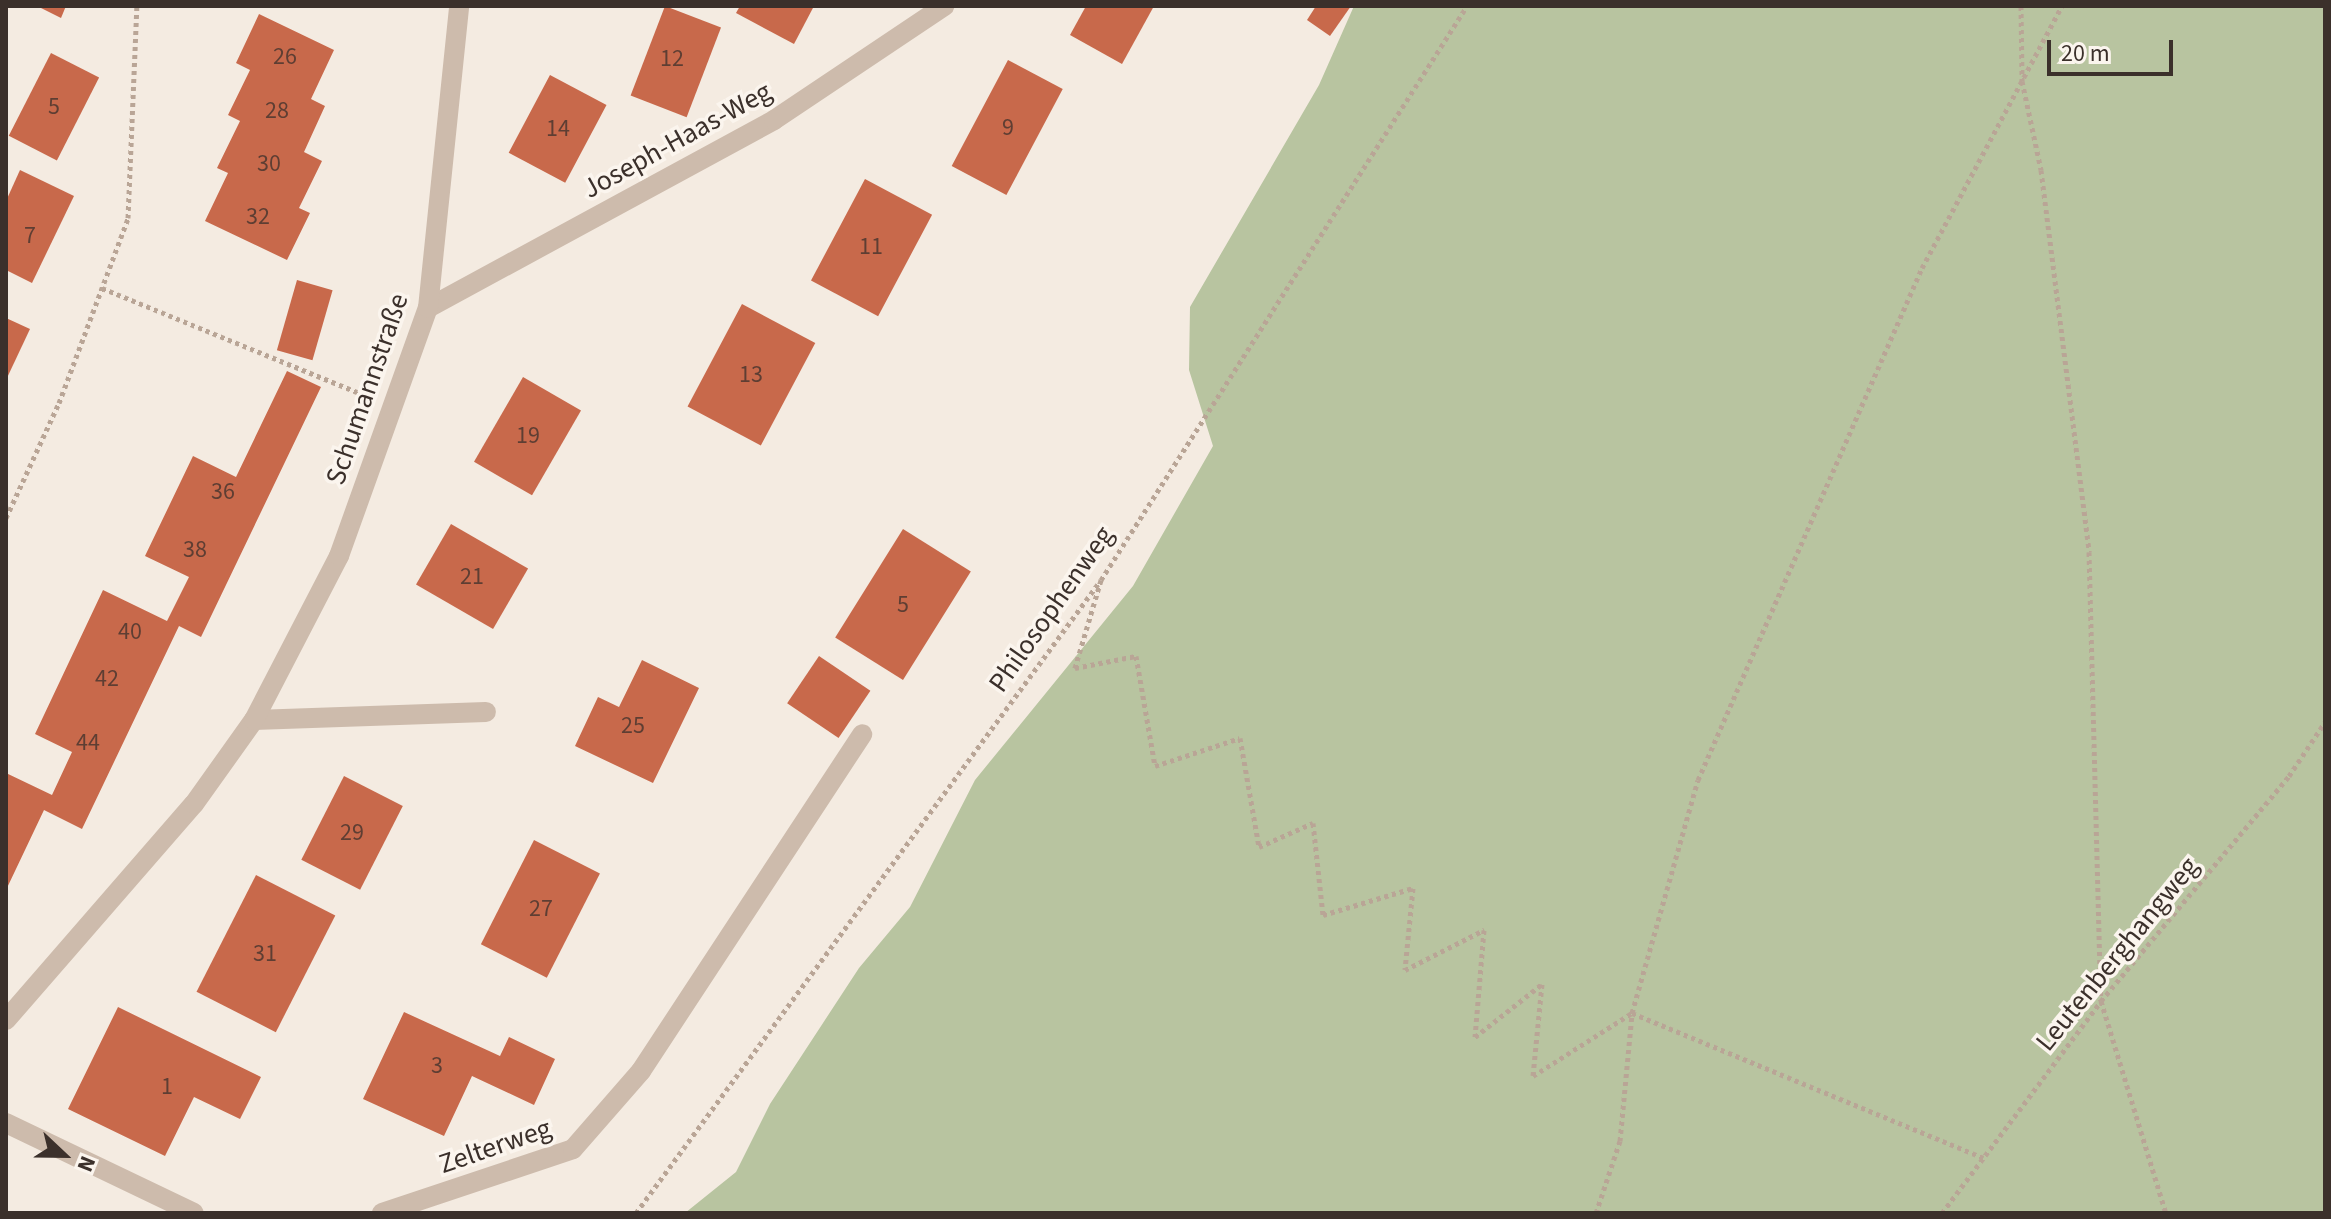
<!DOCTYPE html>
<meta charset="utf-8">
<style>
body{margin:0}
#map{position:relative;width:2331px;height:1219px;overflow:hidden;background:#f4ebe1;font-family:"Source Sans 3",sans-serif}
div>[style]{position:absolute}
.green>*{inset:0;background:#b8c4a0}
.building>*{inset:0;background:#c8694b;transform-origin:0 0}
.path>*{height:5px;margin-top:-2.5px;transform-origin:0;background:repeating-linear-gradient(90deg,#b9a596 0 4px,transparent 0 8px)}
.service>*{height:20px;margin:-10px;padding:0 10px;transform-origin:10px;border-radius:10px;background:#cdbbac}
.minor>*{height:20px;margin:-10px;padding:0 10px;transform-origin:10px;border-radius:10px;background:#cdbbac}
span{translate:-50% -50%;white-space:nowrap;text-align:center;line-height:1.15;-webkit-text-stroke:7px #fbf5ee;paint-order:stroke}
.number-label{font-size:24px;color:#5e3e33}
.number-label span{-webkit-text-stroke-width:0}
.street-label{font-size:28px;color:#3b302b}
.frame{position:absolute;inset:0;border:8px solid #3b302b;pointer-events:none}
.north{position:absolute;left:24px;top:1115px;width:80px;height:80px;-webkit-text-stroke:6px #fbf5ee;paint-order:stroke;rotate:112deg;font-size:22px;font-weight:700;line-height:32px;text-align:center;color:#3b302b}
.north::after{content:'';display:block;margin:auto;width:28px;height:36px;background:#3b302b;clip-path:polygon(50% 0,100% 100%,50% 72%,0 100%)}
.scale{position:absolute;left:2047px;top:40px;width:126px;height:36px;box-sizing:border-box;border:4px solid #3b302b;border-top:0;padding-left:10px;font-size:24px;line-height:28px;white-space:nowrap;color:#3b302b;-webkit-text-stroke:6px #fbf5ee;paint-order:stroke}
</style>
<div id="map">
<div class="green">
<i style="clip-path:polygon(1354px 6px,2325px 6px,2325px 1213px,685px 1213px,736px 1172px,770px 1104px,859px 968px,910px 907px,975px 780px,1133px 586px,1213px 446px,1189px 370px,1190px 307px,1319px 85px)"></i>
</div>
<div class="building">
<i style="clip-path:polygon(37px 6px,66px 6px,61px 18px)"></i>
<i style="left:665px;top:6px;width:60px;height:96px;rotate:21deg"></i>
<i style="clip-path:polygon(740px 6px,814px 6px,794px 44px,736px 13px)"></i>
<i style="clip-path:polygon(1086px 6px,1154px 6px,1122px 64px,1070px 35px)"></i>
<i style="clip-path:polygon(1316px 6px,1351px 6px,1330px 36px,1307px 20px)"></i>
<i style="clip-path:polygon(259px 14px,334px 50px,311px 99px,325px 106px,304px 152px,322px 161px,299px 208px,310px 213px,287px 260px,205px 221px,228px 173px,217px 168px,240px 121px,228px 115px,250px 70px,236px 63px)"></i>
<i style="left:51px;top:53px;width:54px;height:93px;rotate:27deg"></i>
<i style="left:1008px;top:60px;width:62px;height:120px;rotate:28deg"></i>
<i style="left:550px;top:75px;width:64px;height:88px;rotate:28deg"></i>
<i style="clip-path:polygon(20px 170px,74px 196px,32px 283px,6px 270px,6px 201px)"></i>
<i style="left:865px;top:179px;width:76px;height:115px;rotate:28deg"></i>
<i style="left:297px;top:280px;width:37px;height:73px;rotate:16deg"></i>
<i style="left:742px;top:304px;width:83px;height:116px;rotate:28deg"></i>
<i style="clip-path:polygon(6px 318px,30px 329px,6px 380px)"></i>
<i style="clip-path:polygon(287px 371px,321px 387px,201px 637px,179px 626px,82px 829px,44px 810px,6px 890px,6px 773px,52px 795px,72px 752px,35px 734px,103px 590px,167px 621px,189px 577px,145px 556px,193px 456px,236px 477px)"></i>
<i style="left:523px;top:377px;width:67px;height:98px;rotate:30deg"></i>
<i style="left:451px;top:524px;width:89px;height:70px;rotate:30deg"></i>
<i style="left:903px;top:529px;width:80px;height:128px;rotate:32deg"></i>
<i style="left:819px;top:656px;width:62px;height:57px;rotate:34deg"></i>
<i style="clip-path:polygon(642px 660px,699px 688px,653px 783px,575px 746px,598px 697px,619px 707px)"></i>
<i style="left:344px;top:776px;width:66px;height:94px;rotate:27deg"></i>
<i style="left:534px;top:840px;width:74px;height:117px;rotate:27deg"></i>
<i style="left:256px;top:875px;width:89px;height:131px;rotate:27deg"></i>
<i style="clip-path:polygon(118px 1007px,261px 1077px,240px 1119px,194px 1097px,165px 1156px,68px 1109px)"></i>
<i style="clip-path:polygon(404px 1012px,500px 1056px,509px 1037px,555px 1059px,534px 1105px,472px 1076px,444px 1136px,363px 1099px)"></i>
</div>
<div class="path">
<i style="left:2021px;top:6px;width:75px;rotate:89.2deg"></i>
<i style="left:2022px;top:81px;width:91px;rotate:77.9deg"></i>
<i style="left:2041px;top:170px;width:385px;rotate:82.8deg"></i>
<i style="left:2089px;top:552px;width:449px;rotate:88.5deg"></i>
<i style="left:2101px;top:1001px;width:222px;rotate:73deg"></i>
<i style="left:102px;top:288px;width:283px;rotate:22.2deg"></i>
<i style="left:6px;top:518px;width:127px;rotate:-65.3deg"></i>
<i style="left:59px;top:403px;width:197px;rotate:-69.5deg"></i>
<i style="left:128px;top:218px;width:212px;rotate:-87.6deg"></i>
<i style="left:1101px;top:580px;width:92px;rotate:106.5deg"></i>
<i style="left:1075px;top:668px;width:62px;rotate:-11.1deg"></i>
<i style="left:1136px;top:656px;width:112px;rotate:80.2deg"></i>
<i style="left:1155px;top:766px;width:89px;rotate:-18.2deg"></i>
<i style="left:1240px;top:738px;width:111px;rotate:80.1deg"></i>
<i style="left:1259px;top:847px;width:59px;rotate:-24deg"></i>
<i style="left:1313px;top:823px;width:93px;rotate:83.8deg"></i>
<i style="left:1323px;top:915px;width:94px;rotate:-16.7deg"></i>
<i style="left:1413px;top:888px;width:82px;rotate:95.6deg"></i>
<i style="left:1405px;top:970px;width:89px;rotate:-26.9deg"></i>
<i style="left:1484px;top:930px;width:107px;rotate:94.8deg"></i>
<i style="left:1475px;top:1037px;width:85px;rotate:-38.3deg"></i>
<i style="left:1542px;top:984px;width:92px;rotate:95.6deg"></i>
<i style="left:1533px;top:1076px;width:117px;rotate:-32.5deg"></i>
<i style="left:1632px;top:1013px;width:380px;rotate:22.4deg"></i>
<i style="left:636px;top:1213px;width:785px;rotate:-53.7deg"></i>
<i style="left:1101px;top:580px;width:681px;rotate:-57.48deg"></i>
<i style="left:1596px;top:1213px;width:76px;rotate:-71.6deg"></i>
<i style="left:1620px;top:1141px;width:129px;rotate:-84.6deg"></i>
<i style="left:1632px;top:1013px;width:242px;rotate:-74.2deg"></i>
<i style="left:1698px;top:780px;width:559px;rotate:-66.37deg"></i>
<i style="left:1922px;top:268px;width:297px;rotate:-61.9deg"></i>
<i style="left:1942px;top:1213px;width:265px;rotate:-53.1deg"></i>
<i style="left:2101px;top:1001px;width:293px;rotate:-50.1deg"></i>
<i style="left:2289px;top:776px;width:65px;rotate:-56.3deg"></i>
</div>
<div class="service">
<i style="left:641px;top:1071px;width:403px;rotate:-56.7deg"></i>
</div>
<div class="minor">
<i style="left:428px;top:308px;width:394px;rotate:-28.5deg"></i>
<i style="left:774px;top:120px;width:205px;rotate:-33.8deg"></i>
<i style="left:254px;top:720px;width:232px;rotate:-2deg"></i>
<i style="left:6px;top:1020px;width:286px;rotate:-49deg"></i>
<i style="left:194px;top:804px;width:103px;rotate:-54.5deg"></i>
<i style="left:254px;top:720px;width:185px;rotate:-62.6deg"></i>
<i style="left:339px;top:556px;width:263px;rotate:-70.3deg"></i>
<i style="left:428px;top:308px;width:304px;rotate:-84.1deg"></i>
<i style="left:6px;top:1123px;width:208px;rotate:25.6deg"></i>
<i style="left:382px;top:1213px;width:201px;rotate:-18.5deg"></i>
<i style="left:573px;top:1149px;width:103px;rotate:-48.9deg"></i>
</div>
<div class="number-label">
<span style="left:285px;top:57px">26</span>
<span style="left:672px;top:59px">12</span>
<span style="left:54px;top:107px">5</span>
<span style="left:277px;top:111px">28</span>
<span style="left:1008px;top:128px">9</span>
<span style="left:558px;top:129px">14</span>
<span style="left:269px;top:164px">30</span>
<span style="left:258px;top:217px">32</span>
<span style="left:30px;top:236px">7</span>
<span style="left:871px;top:247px">11</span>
<span style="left:751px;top:375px">13</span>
<span style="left:528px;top:436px">19</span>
<span style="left:223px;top:492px">36</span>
<span style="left:195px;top:550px">38</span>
<span style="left:472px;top:577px">21</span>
<span style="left:903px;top:605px">5</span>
<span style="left:130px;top:632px">40</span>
<span style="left:107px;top:679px">42</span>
<span style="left:633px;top:726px">25</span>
<span style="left:88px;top:743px">44</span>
<span style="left:352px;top:833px">29</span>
<span style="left:541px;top:909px">27</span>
<span style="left:265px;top:954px">31</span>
<span style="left:437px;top:1066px">3</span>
<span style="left:167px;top:1087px">1</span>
</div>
<div class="street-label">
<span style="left:677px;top:140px;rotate:-29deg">Joseph-Haas-Weg</span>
<span style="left:367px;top:389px;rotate:-71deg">Schumannstraße</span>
<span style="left:1051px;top:609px;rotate:-55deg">Philosophenweg</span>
<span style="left:2117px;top:954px;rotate:-51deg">Leutenberghangweg</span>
<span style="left:495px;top:1146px;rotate:-19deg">Zelterweg</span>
</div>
<div class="frame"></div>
<div class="north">N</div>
<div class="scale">20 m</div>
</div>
